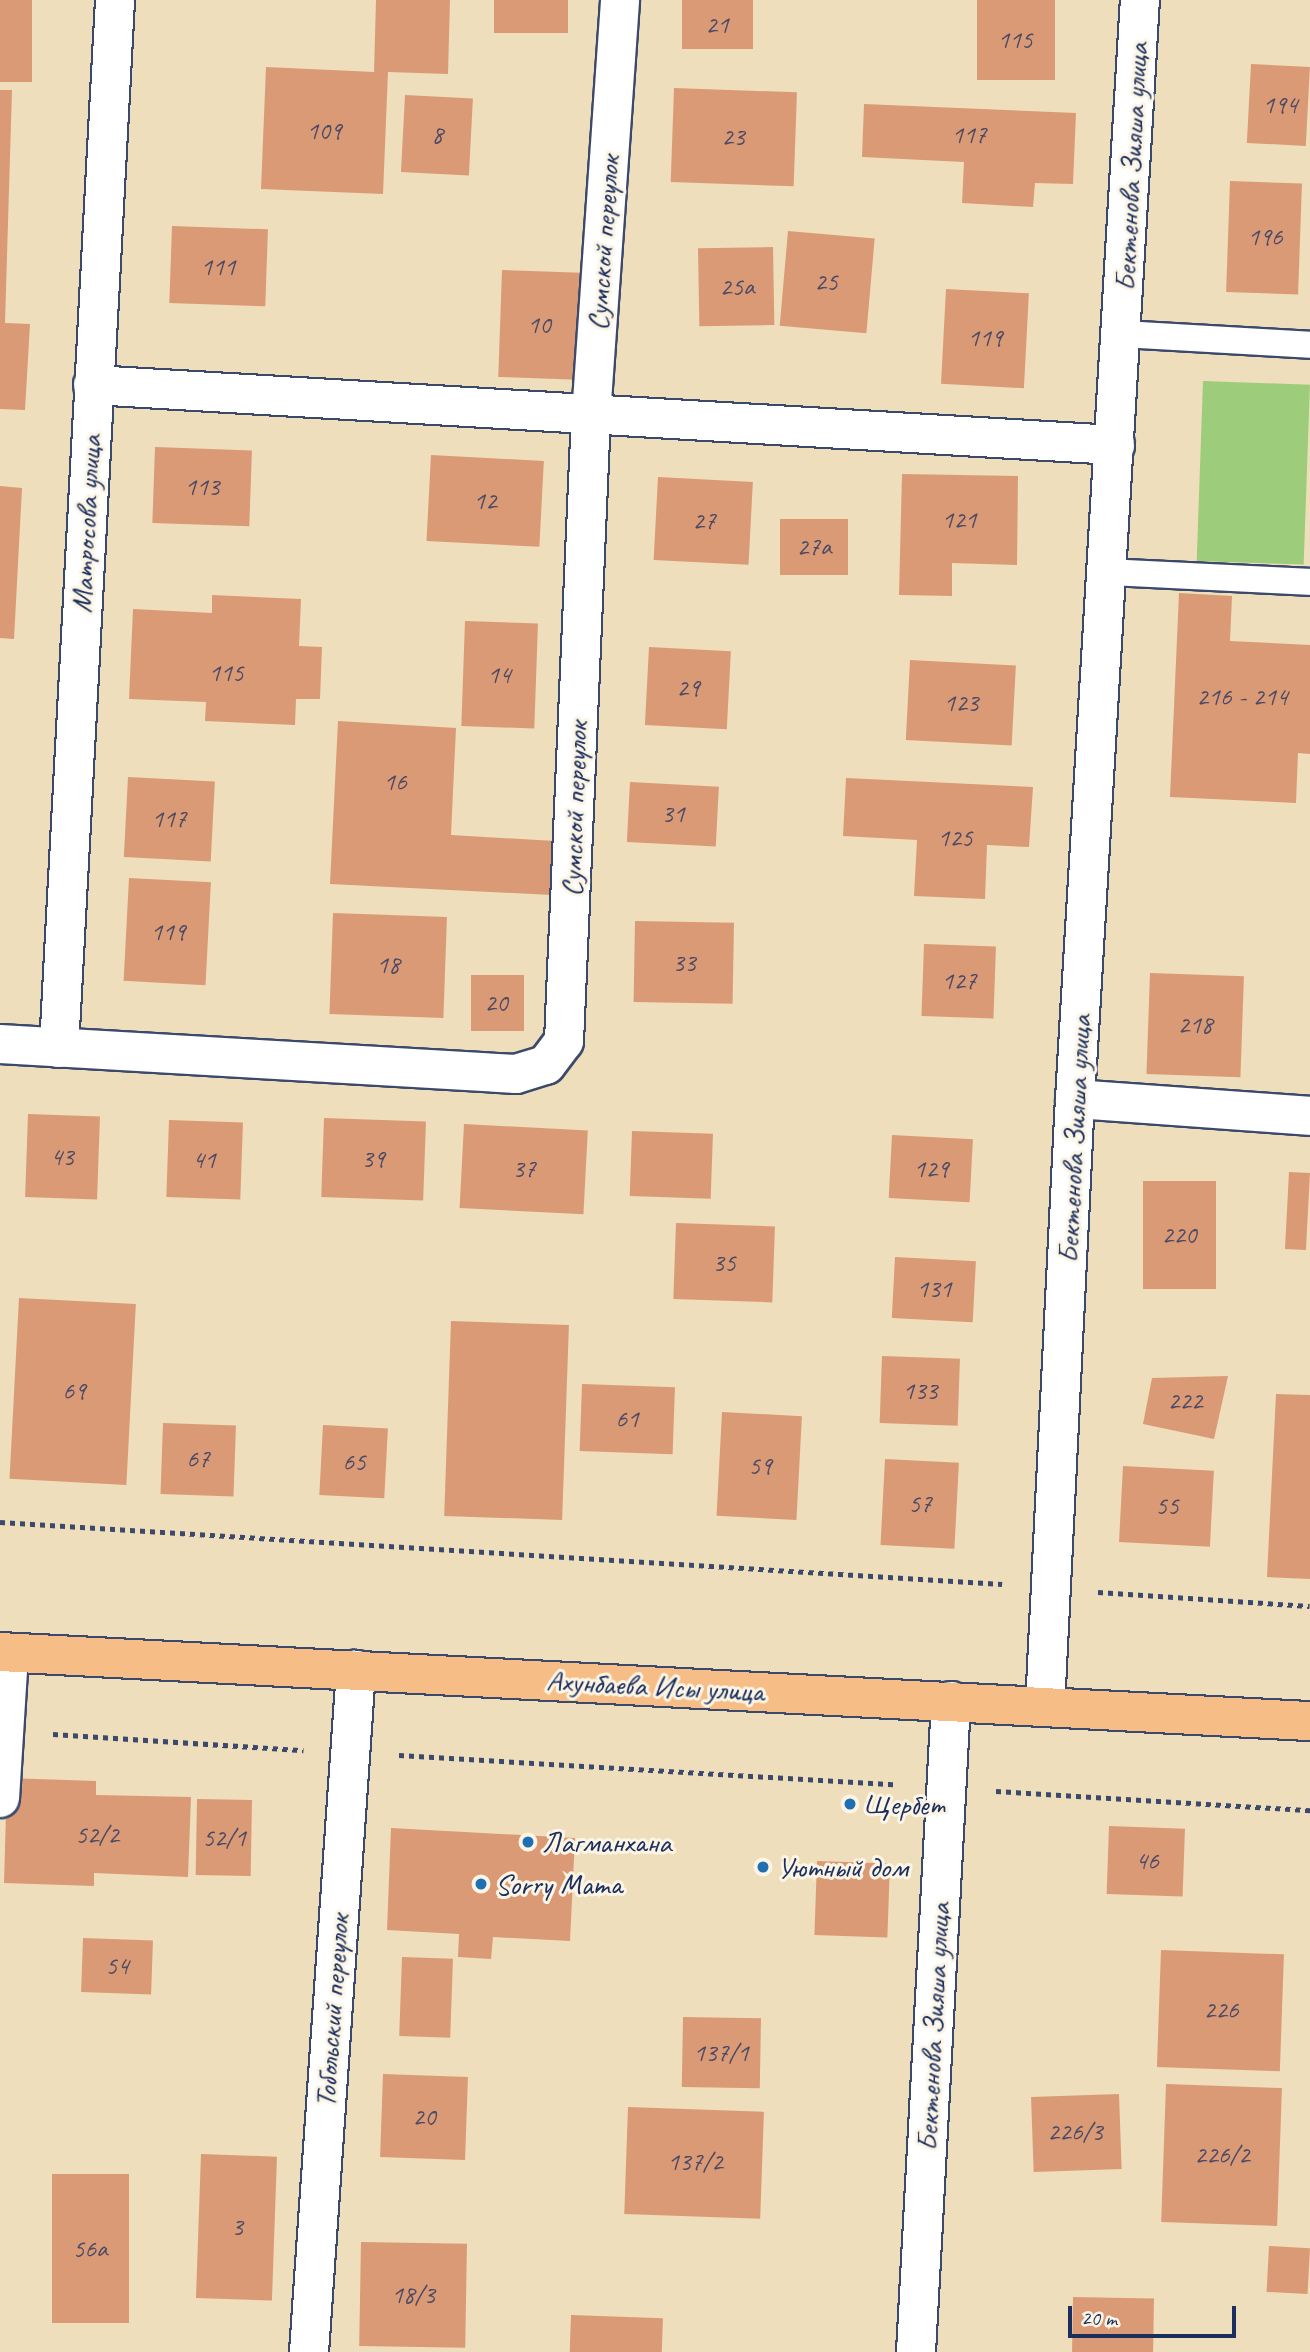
<!DOCTYPE html>
<meta charset="utf-8">
<style>
body{margin:0}
#map{position:relative;width:1310px;height:2352px;overflow:hidden;background:#eedebb;font-family:Caveat,sans-serif}
div>[style]{position:absolute}
.green>*{inset:0;background:#9dcc7a;transform-origin:0 0}
.building>*{inset:0;background:#db9a76;transform-origin:0 0}
.path>*{height:4.5px;margin-top:-2.25px;transform-origin:0;background:repeating-linear-gradient(90deg,#3b496c 0 5px,transparent 0 10px)}
.roads{filter:drop-shadow(2px 0 #3b496c) drop-shadow(-2px 0 #3b496c) drop-shadow(0 2px #3b496c) drop-shadow(0 -2px #3b496c)}
.service>*{height:26px;margin:-13px;padding:0 13px;transform-origin:13px;border-radius:13px;background:#fff}
.minor>*{height:38px;margin:-19px;padding:0 19px;transform-origin:19px;border-radius:19px;background:#fff}
.primary>*{height:38px;margin:-19px;padding:0 19px;transform-origin:19px;border-radius:19px;background:#f6be86}
.dots>*{width:19px;height:19px;translate:-50% -50%;box-sizing:border-box;border:4px solid #fcf5e5;border-radius:50%}
span{translate:-50% -50%;white-space:nowrap;text-align:center;line-height:1.15;-webkit-text-stroke:6px #fcf5e5;paint-order:stroke}
.number-label{font-size:26px;color:#4b4a64}
.number-label span{-webkit-text-stroke-width:0}
.street-label{font-size:30px;color:#1b2f5e}
.poi-label{font-size:30px;color:#1b2f5e}
.left{translate:0 -50%;text-align:left}
.scale{position:absolute;left:1068px;top:2306px;width:168px;height:32px;box-sizing:border-box;border:4px solid #1b2f5e;border-top:0;padding-left:9px;font-size:21px;line-height:24px;white-space:nowrap;color:#1b2f5e;-webkit-text-stroke:5px #fcf5e5;paint-order:stroke}
</style>
<div id="map">
<div class="green">
<i style="left:1203px;top:381px;width:107px;height:180px;rotate:2deg"></i>
</div>
<div class="building">
<i style="left:0;top:0;width:32px;height:82px"></i>
<i style="clip-path:polygon(376px 0,450px 0,448px 74px,388px 72px,383px 194px,261px 189px,266px 67px,374px 72px)"></i>
<i style="left:494px;top:0;width:74px;height:33px"></i>
<i style="left:682px;top:0;width:71px;height:49px"></i>
<i style="left:977px;top:0;width:78px;height:80px"></i>
<i style="left:1251px;top:64px;width:59px;height:79px;rotate:3deg"></i>
<i style="left:674px;top:88px;width:123px;height:94px;rotate:2deg"></i>
<i style="clip-path:polygon(0 90px,12px 90px,5px 323px,30px 324px,25px 410px,0 409px)"></i>
<i style="left:405px;top:95px;width:68px;height:77px;rotate:3deg"></i>
<i style="clip-path:polygon(864px 104px,1076px 113px,1073px 184px,1035px 183px,1033px 207px,962px 203px,964px 162px,862px 157px)"></i>
<i style="left:1230px;top:181px;width:72px;height:111px;rotate:2deg"></i>
<i style="left:172px;top:226px;width:96px;height:77px;rotate:2deg"></i>
<i style="left:788px;top:231px;width:87px;height:95px;rotate:5deg"></i>
<i style="left:773px;top:247px;width:78px;height:75px;rotate:89deg"></i>
<i style="left:502px;top:270px;width:79px;height:107px;rotate:2deg"></i>
<i style="left:946px;top:289px;width:83px;height:95px;rotate:3deg"></i>
<i style="left:155px;top:447px;width:97px;height:76px;rotate:2deg"></i>
<i style="left:431px;top:455px;width:113px;height:86px;rotate:3deg"></i>
<i style="clip-path:polygon(902px 474px,1018px 476px,1017px 565px,952px 563px,952px 596px,899px 595px)"></i>
<i style="left:658px;top:477px;width:95px;height:83px;rotate:3deg"></i>
<i style="clip-path:polygon(0 486px,22px 488px,14px 639px,0 638px)"></i>
<i style="left:780px;top:519px;width:68px;height:56px"></i>
<i style="clip-path:polygon(1179px 593px,1232px 596px,1230px 641px,1310px 645px,1310px 754px,1298px 753px,1296px 803px,1170px 797px)"></i>
<i style="clip-path:polygon(212px 595px,301px 599px,299px 646px,322px 647px,320px 699px,296px 699px,295px 725px,205px 721px,206px 702px,129px 699px,133px 609px,212px 613px)"></i>
<i style="left:465px;top:621px;width:73px;height:105px;rotate:2deg"></i>
<i style="left:649px;top:647px;width:82px;height:78px;rotate:3deg"></i>
<i style="left:910px;top:660px;width:106px;height:80px;rotate:3deg"></i>
<i style="clip-path:polygon(338px 721px,456px 728px,451px 835px,555px 841px,552px 895px,330px 884px)"></i>
<i style="left:128px;top:777px;width:87px;height:80px;rotate:3deg"></i>
<i style="clip-path:polygon(846px 778px,1033px 787px,1029px 847px,987px 845px,985px 899px,914px 896px,917px 840px,843px 836px)"></i>
<i style="left:630px;top:782px;width:89px;height:60px;rotate:3deg"></i>
<i style="left:129px;top:878px;width:82px;height:103px;rotate:3deg"></i>
<i style="left:333px;top:913px;width:114px;height:101px;rotate:2deg"></i>
<i style="left:635px;top:921px;width:99px;height:81px;rotate:1deg"></i>
<i style="left:924px;top:944px;width:72px;height:72px;rotate:2deg"></i>
<i style="left:1150px;top:973px;width:94px;height:101px;rotate:2deg"></i>
<i style="left:471px;top:975px;width:53px;height:56px"></i>
<i style="left:28px;top:1114px;width:72px;height:83px;rotate:2deg"></i>
<i style="left:324px;top:1118px;width:102px;height:79px;rotate:2deg"></i>
<i style="left:169px;top:1120px;width:74px;height:77px;rotate:2deg"></i>
<i style="left:464px;top:1124px;width:124px;height:84px;rotate:3deg"></i>
<i style="left:632px;top:1131px;width:81px;height:65px;rotate:2deg"></i>
<i style="left:892px;top:1135px;width:81px;height:63px;rotate:3deg"></i>
<i style="left:1289px;top:1172px;width:21px;height:77px;rotate:3deg"></i>
<i style="left:1143px;top:1181px;width:73px;height:108px"></i>
<i style="left:676px;top:1223px;width:99px;height:76px;rotate:2deg"></i>
<i style="left:895px;top:1257px;width:81px;height:61px;rotate:3deg"></i>
<i style="left:19px;top:1298px;width:117px;height:181px;rotate:3deg"></i>
<i style="left:451px;top:1321px;width:118px;height:195px;rotate:2deg"></i>
<i style="left:882px;top:1356px;width:78px;height:67px;rotate:2deg"></i>
<i style="clip-path:polygon(1228px 1376px,1214px 1439px,1143px 1424px,1152px 1378px)"></i>
<i style="left:582px;top:1384px;width:93px;height:67px;rotate:2deg"></i>
<i style="clip-path:polygon(1276px 1394px,1310px 1395px,1310px 1579px,1267px 1577px)"></i>
<i style="left:722px;top:1412px;width:80px;height:104px;rotate:3deg"></i>
<i style="left:163px;top:1423px;width:73px;height:71px;rotate:2deg"></i>
<i style="left:323px;top:1425px;width:65px;height:70px;rotate:3deg"></i>
<i style="left:885px;top:1459px;width:74px;height:86px;rotate:3deg"></i>
<i style="left:1123px;top:1466px;width:91px;height:76px;rotate:3deg"></i>
<i style="clip-path:polygon(7px 1778px,96px 1781px,96px 1795px,191px 1797px,188px 1877px,94px 1873px,94px 1886px,4px 1883px)"></i>
<i style="left:197px;top:1799px;width:55px;height:76px;rotate:1deg"></i>
<i style="left:1109px;top:1826px;width:76px;height:68px;rotate:2deg"></i>
<i style="clip-path:polygon(391px 1828px,575px 1838px,570px 1941px,493px 1937px,491px 1959px,458px 1957px,459px 1934px,387px 1930px)"></i>
<i style="left:817px;top:1861px;width:73px;height:74px;rotate:2deg"></i>
<i style="left:83px;top:1938px;width:70px;height:54px;rotate:2deg"></i>
<i style="left:1161px;top:1950px;width:123px;height:117px;rotate:2deg"></i>
<i style="left:402px;top:1957px;width:51px;height:79px;rotate:2deg"></i>
<i style="left:683px;top:2017px;width:78px;height:70px;rotate:1deg"></i>
<i style="left:383px;top:2074px;width:85px;height:83px;rotate:2deg"></i>
<i style="left:1166px;top:2084px;width:116px;height:138px;rotate:2deg"></i>
<i style="left:1119px;top:2094px;width:75px;height:88px;rotate:88deg"></i>
<i style="left:628px;top:2107px;width:136px;height:107px;rotate:2deg"></i>
<i style="left:201px;top:2154px;width:76px;height:144px;rotate:2deg"></i>
<i style="left:52px;top:2174px;width:77px;height:149px"></i>
<i style="left:361px;top:2242px;width:106px;height:104px;rotate:1deg"></i>
<i style="left:1269px;top:2246px;width:41px;height:46px;rotate:3deg"></i>
<i style="left:1073px;top:2297px;width:81px;height:55px;rotate:1deg"></i>
<i style="left:571px;top:2315px;width:92px;height:37px;rotate:2deg"></i>
</div>
<div class="path">
<i style="left:0;top:1522px;width:1004px;rotate:3.54deg"></i>
<i style="left:1098px;top:1592px;width:212px;rotate:3.8deg"></i>
<i style="left:53px;top:1734px;width:251px;rotate:3.7deg"></i>
<i style="left:399px;top:1755px;width:499px;rotate:3.4deg"></i>
<i style="left:996px;top:1791px;width:315px;rotate:3.5deg"></i>
</div>
<div class="roads">
<div class="service">
<i style="left:1122px;top:334px;width:188px;rotate:3.3deg"></i>
<i style="left:1108px;top:572px;width:202px;rotate:2.8deg"></i>
</div>
<div class="minor">
<i style="left:93px;top:385px;width:1024px;rotate:3.36deg"></i>
<i style="left:0;top:1044px;width:517px;rotate:3.33deg"></i>
<i style="left:516px;top:1074px;width:31px;rotate:-17deg"></i>
<i style="left:546px;top:1065px;width:30px;rotate:-53deg"></i>
<i style="left:564px;top:1041px;width:626px;rotate:-87.53deg"></i>
<i style="left:591px;top:416px;width:417px;rotate:-86deg"></i>
<i style="left:59px;top:1048px;width:1049px;rotate:-86.94deg"></i>
<i style="left:1075px;top:1099px;width:236px;rotate:4.1deg"></i>
<i style="left:1045px;top:1707px;width:609px;rotate:-87.18deg"></i>
<i style="left:1075px;top:1099px;width:1101px;rotate:-86.62deg"></i>
<i style="left:0;top:1798px;width:145px;rotate:-86.4deg"></i>
<i style="left:309px;top:2352px;width:684px;rotate:-86.06deg"></i>
<i style="left:916px;top:2352px;width:652px;rotate:-86.92deg"></i>
</div>
<div class="primary">
<i style="left:0;top:1652px;width:1312px;rotate:3.02deg"></i>
</div>
</div>
<div class="dots">
<i style="left:850px;top:1804px;background:#1f6fb2"></i>
<i style="left:528px;top:1842px;background:#1f6fb2"></i>
<i style="left:763px;top:1867px;background:#1f6fb2"></i>
<i style="left:481px;top:1884px;background:#1f6fb2"></i>
</div>
<div class="number-label">
<span style="left:717px;top:25px">21</span>
<span style="left:1015px;top:40px">115</span>
<span style="left:1280px;top:105px">194</span>
<span style="left:324px;top:131px">109</span>
<span style="left:437px;top:135px">8</span>
<span style="left:969px;top:135px">117</span>
<span style="left:733px;top:137px">23</span>
<span style="left:1265px;top:237px">196</span>
<span style="left:218px;top:267px">111</span>
<span style="left:826px;top:282px">25</span>
<span style="left:737px;top:287px">25а</span>
<span style="left:539px;top:325px">10</span>
<span style="left:985px;top:338px">119</span>
<span style="left:202px;top:487px">113</span>
<span style="left:485px;top:501px">12</span>
<span style="left:959px;top:520px">121</span>
<span style="left:704px;top:521px">27</span>
<span style="left:814px;top:547px">27а</span>
<span style="left:226px;top:673px">115</span>
<span style="left:499px;top:675px">14</span>
<span style="left:688px;top:688px">29</span>
<span style="left:1242px;top:697px">216 - 214</span>
<span style="left:961px;top:703px">123</span>
<span style="left:395px;top:782px">16</span>
<span style="left:673px;top:814px">31</span>
<span style="left:169px;top:819px">117</span>
<span style="left:955px;top:838px">125</span>
<span style="left:168px;top:932px">119</span>
<span style="left:684px;top:963px">33</span>
<span style="left:388px;top:965px">18</span>
<span style="left:959px;top:981px">127</span>
<span style="left:496px;top:1003px">20</span>
<span style="left:1195px;top:1025px">218</span>
<span style="left:62px;top:1157px">43</span>
<span style="left:373px;top:1159px">39</span>
<span style="left:204px;top:1160px">41</span>
<span style="left:524px;top:1169px">37</span>
<span style="left:931px;top:1169px">129</span>
<span style="left:1179px;top:1235px">220</span>
<span style="left:724px;top:1263px">35</span>
<span style="left:934px;top:1289px">131</span>
<span style="left:74px;top:1391px">69</span>
<span style="left:920px;top:1391px">133</span>
<span style="left:1185px;top:1401px">222</span>
<span style="left:627px;top:1419px">61</span>
<span style="left:198px;top:1459px">67</span>
<span style="left:354px;top:1462px">65</span>
<span style="left:760px;top:1466px">59</span>
<span style="left:920px;top:1504px">57</span>
<span style="left:1167px;top:1506px">55</span>
<span style="left:97px;top:1835px">52/2</span>
<span style="left:224px;top:1838px">52/1</span>
<span style="left:1147px;top:1861px">46</span>
<span style="left:117px;top:1966px">54</span>
<span style="left:1221px;top:2010px">226</span>
<span style="left:721px;top:2053px">137/1</span>
<span style="left:424px;top:2117px">20</span>
<span style="left:1075px;top:2132px">226/3</span>
<span style="left:1222px;top:2155px">226/2</span>
<span style="left:695px;top:2162px">137/2</span>
<span style="left:237px;top:2227px">3</span>
<span style="left:90px;top:2249px">56а</span>
<span style="left:413px;top:2295px">18/3</span>
</div>
<div class="street-label">
<span style="left:1131px;top:167px;rotate:-87deg">Бектенова Зияша улица</span>
<span style="left:603px;top:243px;rotate:-86deg">Сумской переулок</span>
<span style="left:86px;top:524px;rotate:-87deg">Матросова улица</span>
<span style="left:574px;top:809px;rotate:-88deg">Сумской переулок</span>
<span style="left:1074px;top:1139px;rotate:-87deg">Бектенова Зияша улица</span>
<span style="left:655px;top:1686px;rotate:3deg">Ахунбаева Исы улица</span>
<span style="left:332px;top:2011px;rotate:-86deg">Тобольский переулок</span>
<span style="left:933px;top:2027px;rotate:-87deg">Бектенова Зияша улица</span>
</div>
<div class="poi-label">
<span class="left" style="left:864px;top:1804px">Щербет</span>
<span class="left" style="left:542px;top:1842px">Лагманхана</span>
<span class="left" style="left:777px;top:1867px">Уютный дом</span>
<span class="left" style="left:495px;top:1884px">Sorry Mama</span>
</div>
<div class="scale">20 m</div>
</div>
